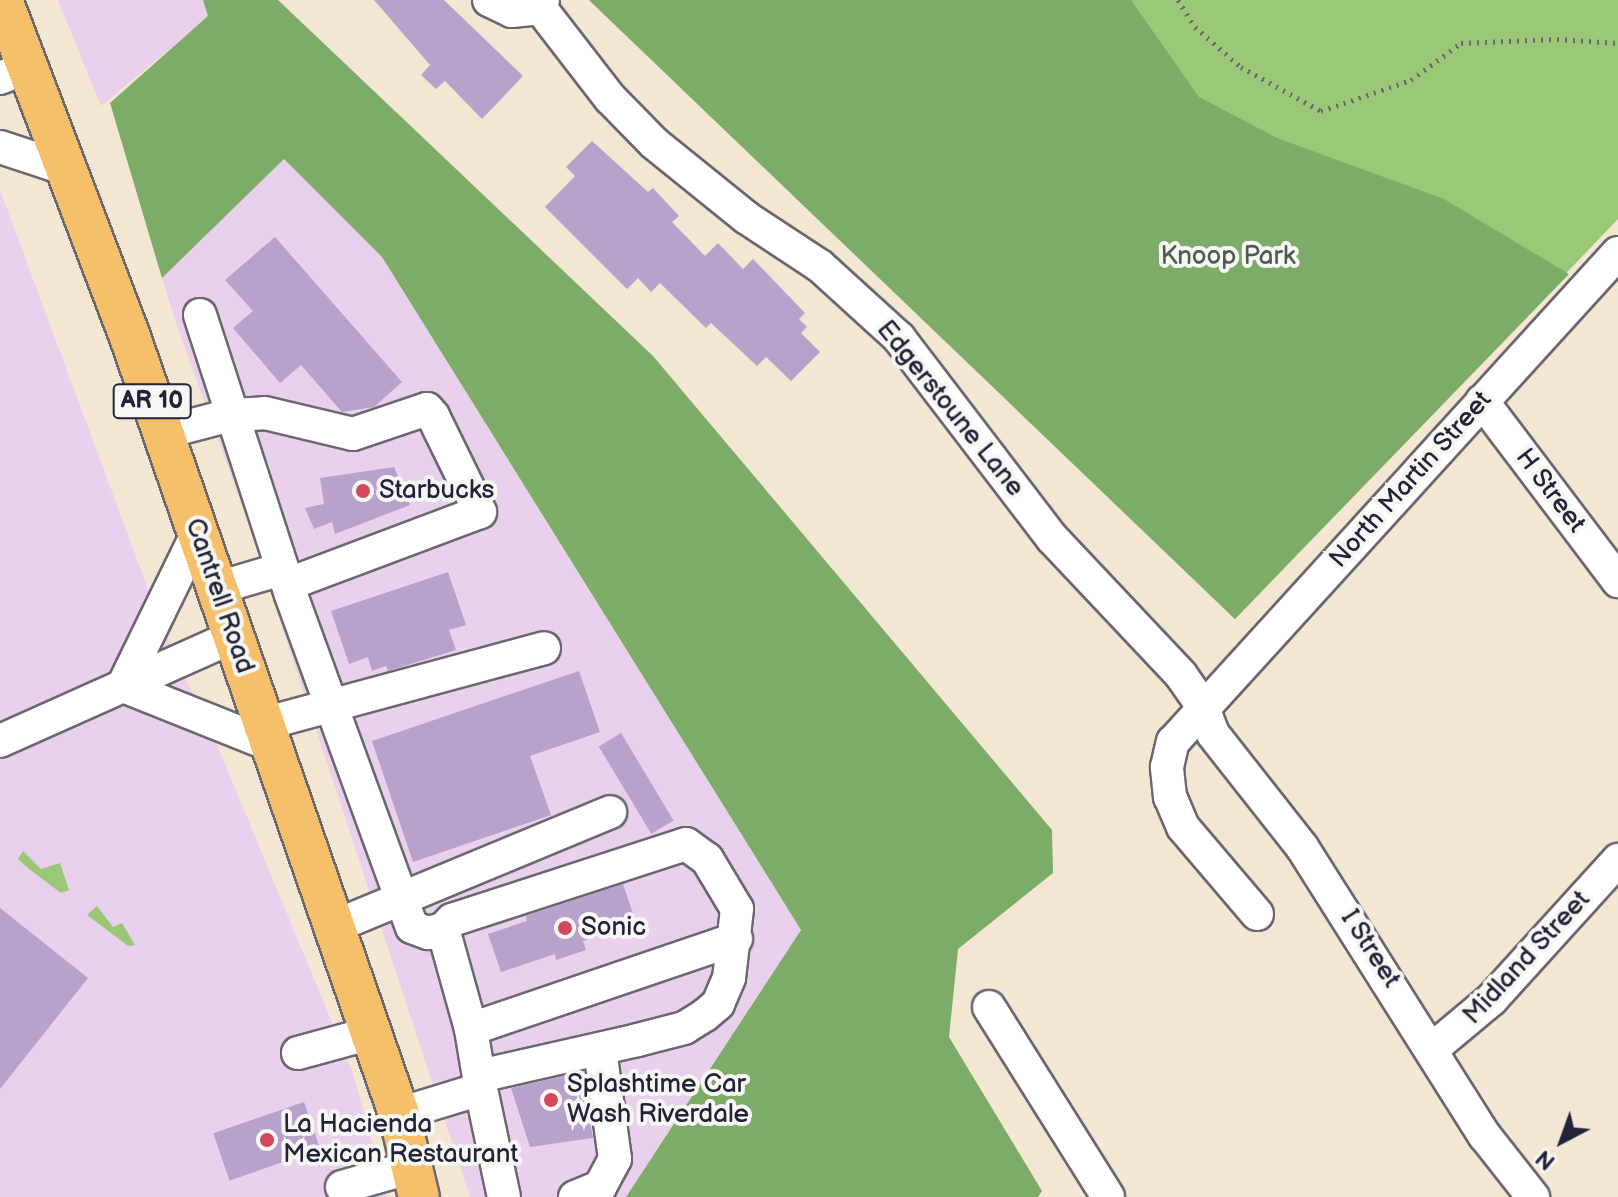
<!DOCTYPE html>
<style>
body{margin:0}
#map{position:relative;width:1618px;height:1197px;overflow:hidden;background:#f3e6d2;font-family:"Balsamiq Sans",sans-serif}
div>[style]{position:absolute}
.built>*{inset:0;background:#e9d1ed}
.green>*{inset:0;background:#9bc876}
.forest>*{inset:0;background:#7cac67}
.building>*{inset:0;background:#b8a1cb;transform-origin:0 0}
.path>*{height:5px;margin-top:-2.5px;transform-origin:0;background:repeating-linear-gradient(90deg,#6b6770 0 2px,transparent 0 8px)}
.roads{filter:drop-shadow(2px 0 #6b6770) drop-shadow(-2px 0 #6b6770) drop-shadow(0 2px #6b6770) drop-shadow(0 -2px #6b6770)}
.minor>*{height:32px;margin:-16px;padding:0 16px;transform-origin:16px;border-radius:16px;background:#fff}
.major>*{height:40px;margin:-20px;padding:0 20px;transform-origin:20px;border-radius:20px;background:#f6c06b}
.dots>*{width:22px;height:22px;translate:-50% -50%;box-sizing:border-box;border:4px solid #f6f6f2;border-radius:50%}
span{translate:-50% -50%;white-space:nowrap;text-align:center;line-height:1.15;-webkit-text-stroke:8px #f6f6f2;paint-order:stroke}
.shield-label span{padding:2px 6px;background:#f6f6f2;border:2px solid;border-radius:6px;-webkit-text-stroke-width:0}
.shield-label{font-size:24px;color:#22223b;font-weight:700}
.park-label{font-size:26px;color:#4c5c50}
.street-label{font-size:26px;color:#22223b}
.poi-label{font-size:26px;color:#22223b}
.left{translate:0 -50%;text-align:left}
.north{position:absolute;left:1522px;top:1101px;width:80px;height:80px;-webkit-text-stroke:6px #f6f6f2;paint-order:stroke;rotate:221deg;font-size:22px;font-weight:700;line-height:32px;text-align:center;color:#22223b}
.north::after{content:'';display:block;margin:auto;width:28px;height:36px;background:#22223b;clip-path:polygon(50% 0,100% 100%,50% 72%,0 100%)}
</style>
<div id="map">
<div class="built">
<i style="clip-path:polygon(58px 0,203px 0,209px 16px,101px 106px)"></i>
<i style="clip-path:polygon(284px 158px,382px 257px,801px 930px,626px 1197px,470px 1197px,243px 508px,177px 326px,162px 278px)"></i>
<i style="clip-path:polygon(0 190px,164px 632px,218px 747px,353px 1073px,387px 1197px,0 1197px)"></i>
</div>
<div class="green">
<i style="clip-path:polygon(589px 0,1618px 0,1618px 219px,1235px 619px)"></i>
<i style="clip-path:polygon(23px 851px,41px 869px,60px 863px,69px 890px,61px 893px,29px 869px,18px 859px)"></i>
<i style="clip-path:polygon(97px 906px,113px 927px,122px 923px,135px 945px,128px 946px,87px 915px)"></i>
</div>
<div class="forest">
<i style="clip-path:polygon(203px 0,278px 0,653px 356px,1052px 830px,1053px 873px,958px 949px,949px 1037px,1042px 1191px,1038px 1197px,626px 1197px,801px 930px,382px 257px,284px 159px,162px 278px,110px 103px,208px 16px)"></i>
<i style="clip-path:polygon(589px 0,1131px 0,1199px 97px,1277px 138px,1444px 199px,1569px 274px,1235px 619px)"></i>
</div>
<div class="building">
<i style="clip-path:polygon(374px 0,444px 0,523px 76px,482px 119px,445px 81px,436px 89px,421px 75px,430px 65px)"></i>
<i style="clip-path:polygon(592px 141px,648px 192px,653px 188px,679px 216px,672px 222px,705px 256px,718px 243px,743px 269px,753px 259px,805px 313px,799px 319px,807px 327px,801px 333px,820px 352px,791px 381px,766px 357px,757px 366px,711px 323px,706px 328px,660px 283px,651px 292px,638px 278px,627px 289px,545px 207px,575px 176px,566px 167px)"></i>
<i style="clip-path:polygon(275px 237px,402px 382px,374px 407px,342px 412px,301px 365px,280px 383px,233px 328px,253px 311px,225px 280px)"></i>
<i style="clip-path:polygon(394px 467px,410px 505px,335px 534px,332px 522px,314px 529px,305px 508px,324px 504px,320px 478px)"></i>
<i style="clip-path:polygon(448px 572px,466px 625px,449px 630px,456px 650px,388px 671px,386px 666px,372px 671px,368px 657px,349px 664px,331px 611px)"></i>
<i style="clip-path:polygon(579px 671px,600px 732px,530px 756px,551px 815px,413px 862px,372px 741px)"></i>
<i style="left:621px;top:733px;width:102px;height:26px;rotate:59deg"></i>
<i style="clip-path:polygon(623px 884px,636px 923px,583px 941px,586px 950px,556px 960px,555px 954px,501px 972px,488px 934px,527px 921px,526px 916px)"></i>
<i style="clip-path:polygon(0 908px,88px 978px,0 1089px)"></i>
<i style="clip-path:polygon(582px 1072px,593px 1138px,530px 1147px,511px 1088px)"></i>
<i style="left:304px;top:1102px;width:50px;height:96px;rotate:71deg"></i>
</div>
<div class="path">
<i style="left:1178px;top:0;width:32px;rotate:58deg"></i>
<i style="left:1195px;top:27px;width:61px;rotate:41deg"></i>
<i style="left:1241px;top:67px;width:91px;rotate:28.8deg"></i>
<i style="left:1321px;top:111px;width:95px;rotate:-19deg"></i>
<i style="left:1411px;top:80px;width:62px;rotate:-36.5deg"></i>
<i style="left:1461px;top:43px;width:96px;rotate:-2.4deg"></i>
<i style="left:1557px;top:39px;width:61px;rotate:3.8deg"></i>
</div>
<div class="roads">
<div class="minor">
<i style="left:489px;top:0;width:25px;rotate:26deg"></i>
<i style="left:512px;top:11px;width:19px;rotate:-6deg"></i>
<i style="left:531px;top:9px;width:15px;rotate:-37deg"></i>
<i style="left:538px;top:5px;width:118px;rotate:52.3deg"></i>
<i style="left:610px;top:98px;width:63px;rotate:45.6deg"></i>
<i style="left:654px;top:143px;width:119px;rotate:38.9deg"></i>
<i style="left:747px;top:218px;width:87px;rotate:33.3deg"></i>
<i style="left:820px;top:266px;width:107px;rotate:42.3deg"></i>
<i style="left:899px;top:338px;width:252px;rotate:52.6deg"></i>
<i style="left:1052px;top:538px;width:188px;rotate:46.7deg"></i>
<i style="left:1181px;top:675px;width:37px;rotate:55deg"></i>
<i style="left:1202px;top:705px;width:31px;rotate:69deg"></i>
<i style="left:1213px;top:734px;width:144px;rotate:51.8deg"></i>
<i style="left:1302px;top:847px;width:342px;rotate:57.7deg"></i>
<i style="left:1485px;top:1136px;width:78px;rotate:51.8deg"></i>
<i style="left:0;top:78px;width:31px;rotate:-22deg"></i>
<i style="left:0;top:147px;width:67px;rotate:18.2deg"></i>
<i style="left:200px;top:315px;width:294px;rotate:72deg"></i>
<i style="left:291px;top:595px;width:353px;rotate:70deg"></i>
<i style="left:412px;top:927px;width:17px;rotate:21deg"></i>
<i style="left:428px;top:933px;width:16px;rotate:-15deg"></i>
<i style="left:443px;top:929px;width:13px;rotate:-45deg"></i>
<i style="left:452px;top:920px;width:246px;rotate:-18deg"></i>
<i style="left:686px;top:844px;width:26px;rotate:36deg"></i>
<i style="left:707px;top:859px;width:58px;rotate:59deg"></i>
<i style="left:737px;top:909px;width:69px;rotate:96.6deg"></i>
<i style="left:729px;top:978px;width:28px;rotate:113deg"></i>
<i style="left:718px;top:1004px;width:17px;rotate:140deg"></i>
<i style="left:705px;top:1015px;width:25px;rotate:148deg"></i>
<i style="left:684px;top:1028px;width:48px;rotate:165.4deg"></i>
<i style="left:638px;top:1040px;width:163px;rotate:167.2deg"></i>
<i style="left:1482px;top:401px;width:226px;rotate:52.9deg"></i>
<i style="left:162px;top:433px;width:71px;rotate:-14.6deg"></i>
<i style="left:231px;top:415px;width:34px;rotate:-3deg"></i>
<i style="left:265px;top:413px;width:90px;rotate:13.4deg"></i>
<i style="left:353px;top:434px;width:78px;rotate:-18.7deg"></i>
<i style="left:427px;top:409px;width:9px;rotate:49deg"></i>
<i style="left:433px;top:416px;width:107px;rotate:63.9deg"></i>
<i style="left:480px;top:512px;width:205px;rotate:159.4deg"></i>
<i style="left:214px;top:589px;width:71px;rotate:-16.4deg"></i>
<i style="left:123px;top:686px;width:169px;rotate:-64deg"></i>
<i style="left:123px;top:686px;width:159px;rotate:21.7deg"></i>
<i style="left:263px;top:724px;width:291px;rotate:-15.1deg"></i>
<i style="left:0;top:741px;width:255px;rotate:-24.1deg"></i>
<i style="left:1257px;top:914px;width:114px;rotate:-130.4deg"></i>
<i style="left:1183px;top:827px;width:33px;rotate:-113deg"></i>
<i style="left:1170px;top:797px;width:30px;rotate:-96deg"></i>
<i style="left:1167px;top:767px;width:26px;rotate:-77deg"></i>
<i style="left:1173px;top:742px;width:661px;rotate:-47.7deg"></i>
<i style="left:333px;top:927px;width:300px;rotate:-22.5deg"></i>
<i style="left:989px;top:1007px;width:224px;rotate:57.9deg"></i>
<i style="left:471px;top:1029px;width:280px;rotate:-18.8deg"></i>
<i style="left:1431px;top:1050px;width:80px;rotate:-39.9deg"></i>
<i style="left:1492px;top:999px;width:188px;rotate:-47.8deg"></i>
<i style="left:298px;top:1053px;width:76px;rotate:-15.3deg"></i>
<i style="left:481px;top:1089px;width:110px;rotate:78deg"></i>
<i style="left:399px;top:1114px;width:86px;rotate:-17deg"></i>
<i style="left:481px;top:1089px;width:61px;rotate:-99.5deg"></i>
<i style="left:471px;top:1029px;width:104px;rotate:-105.6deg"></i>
<i style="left:342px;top:1187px;width:73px;rotate:-15.9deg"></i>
<i style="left:575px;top:1197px;width:27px;rotate:-22deg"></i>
<i style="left:600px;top:1187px;width:32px;rotate:-62deg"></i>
<i style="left:615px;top:1159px;width:111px;rotate:-97.8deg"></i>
</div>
<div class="major">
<i style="left:2px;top:0;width:360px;rotate:69.2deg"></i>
<i style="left:130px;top:337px;width:822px;rotate:70.9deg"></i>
<i style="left:399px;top:1114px;width:85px;rotate:76.5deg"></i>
</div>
</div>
<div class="dots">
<i style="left:363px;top:491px;background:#d1495b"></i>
<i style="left:565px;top:928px;background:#d1495b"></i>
<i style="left:551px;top:1100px;background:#d1495b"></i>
<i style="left:267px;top:1140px;background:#d1495b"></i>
</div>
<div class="shield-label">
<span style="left:152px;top:401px">AR 10</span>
</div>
<div class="park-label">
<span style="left:1228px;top:257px">Knoop Park</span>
</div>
<div class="street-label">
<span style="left:950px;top:409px;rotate:51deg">Edgerstoune Lane</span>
<span style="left:1411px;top:480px;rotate:-48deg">North Martin Street</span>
<span style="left:1550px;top:491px;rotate:53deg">H Street</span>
<span style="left:219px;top:596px;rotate:71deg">Cantrell Road</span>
<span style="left:1370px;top:949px;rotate:57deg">I Street</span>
<span style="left:1527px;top:958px;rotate:-47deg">Midland Street</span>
</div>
<div class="poi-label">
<span class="left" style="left:379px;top:491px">Starbucks</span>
<span class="left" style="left:581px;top:928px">Sonic</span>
<span class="left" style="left:567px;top:1100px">Splashtime Car<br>Wash Riverdale</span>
<span class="left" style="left:283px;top:1140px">La Hacienda<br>Mexican Restaurant</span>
</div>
<div class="north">N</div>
</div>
